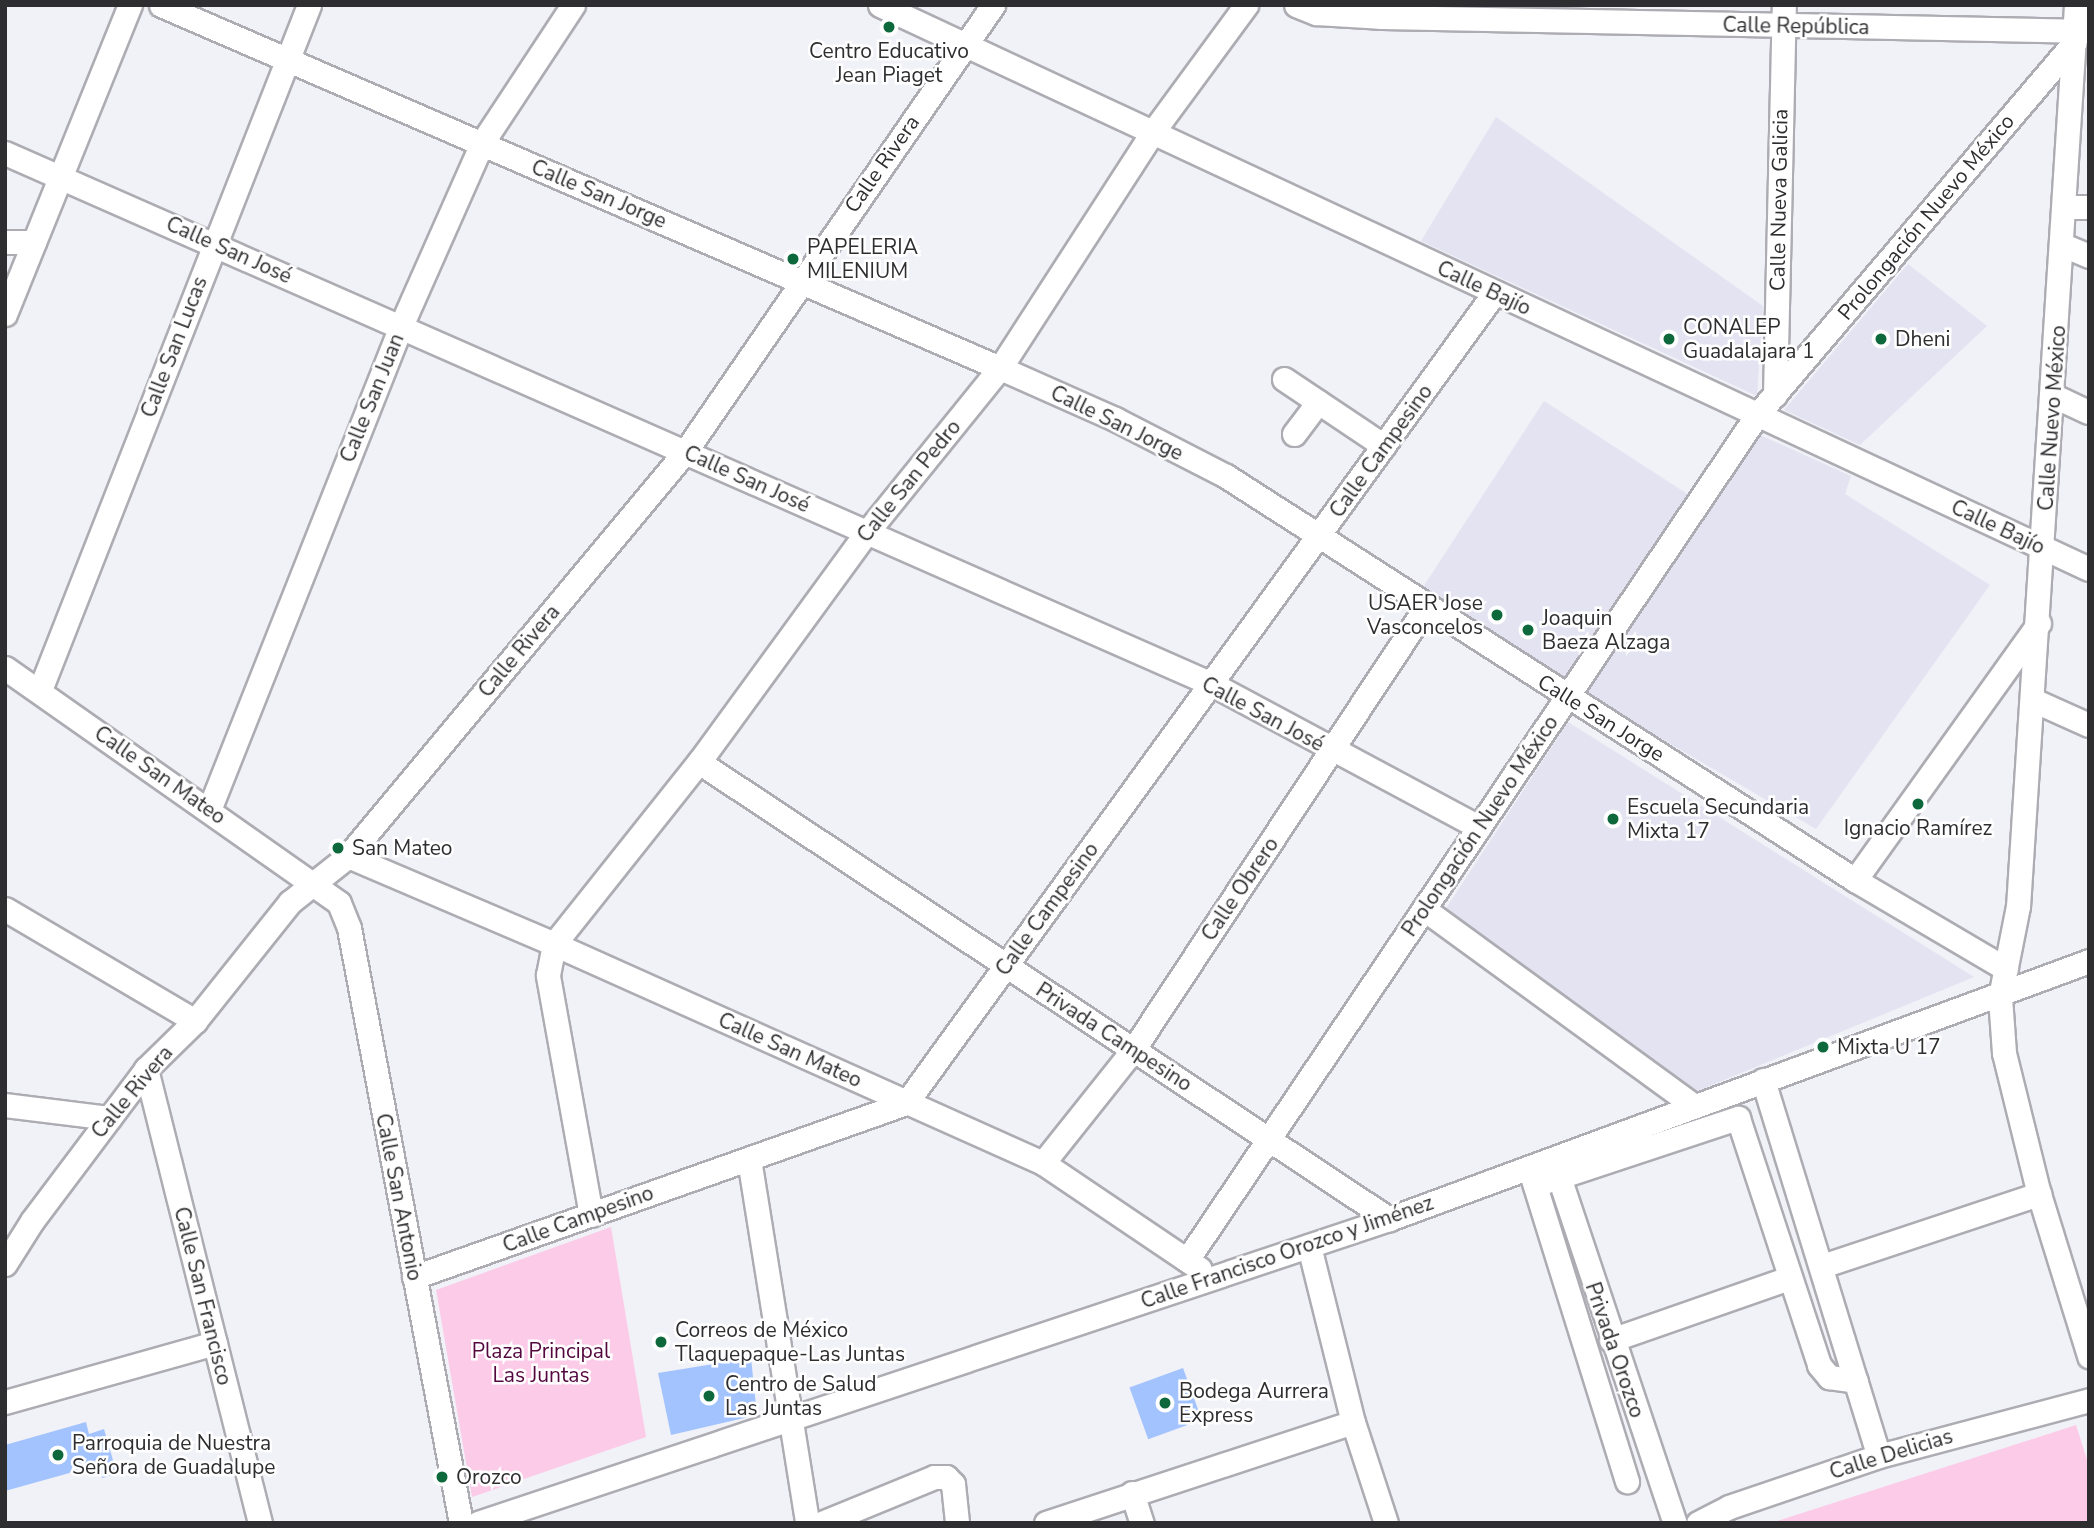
<!DOCTYPE html>
<meta charset="utf-8">
<style>
body{margin:0}
#map{position:relative;width:2094px;height:1528px;overflow:hidden;background:#f1f1f8;font-family:"Nunito Sans",sans-serif}
div>[style]{position:absolute}
.built>*{inset:0;background:#e4e3f1;transform-origin:0 0}
.green>*{inset:0;background:#fccbe8}
.building>*{inset:0;background:#a3c3fe;transform-origin:0 0}
.roads{filter:drop-shadow(2px 0 #adacb3) drop-shadow(-2px 0 #adacb3) drop-shadow(0 2px #adacb3) drop-shadow(0 -2px #adacb3)}
.minor>*{height:23px;margin:-11.5px;padding:0 11.5px;transform-origin:11.5px;border-radius:11.5px;background:#fff}
.dots>*{width:19px;height:19px;translate:-50% -50%;box-sizing:border-box;border:4px solid #fff;border-radius:50%}
span{translate:-50% -50%;white-space:nowrap;text-align:center;line-height:1.15;-webkit-text-stroke:5px #fff;paint-order:stroke}
.street-label{font-size:21px;color:#2e2e31}
.poi-label{font-size:21px;color:#2e2e31}
.left{translate:0 -50%;text-align:left}
.right{translate:-100% -50%;text-align:right}
.park-label{font-size:21px;color:#53073e}
.frame{position:absolute;inset:0;border:7px solid #2e2e31;pointer-events:none}
</style>
<div id="map">
<div class="built">
<i style="clip-path:polygon(1496px 117px,1763px 306px,1757px 396px,1421px 241px)"></i>
<i style="clip-path:polygon(1908px 264px,1987px 326px,1860px 445px,1784px 410px)"></i>
<i style="left:1544px;top:401px;width:175px;height:226px;rotate:33deg"></i>
<i style="clip-path:polygon(1758px 434px,1851px 476px,1845px 494px,1990px 585px,1816px 829px,1583px 693px)"></i>
<i style="clip-path:polygon(1568px 722px,1974px 977px,1683px 1097px,1441px 916px)"></i>
</div>
<div class="green">
<i style="clip-path:polygon(611px 1227px,646px 1437px,472px 1497px,436px 1290px)"></i>
<i style="clip-path:polygon(2076px 1425px,2089px 1466px,2089px 1523px,1771px 1523px)"></i>
</div>
<div class="building">
<i style="clip-path:polygon(751px 1358px,757px 1415px,671px 1435px,658px 1373px)"></i>
<i style="left:1183px;top:1368px;width:55px;height:57px;rotate:70deg"></i>
<i style="clip-path:polygon(86px 1422px,89px 1434px,104px 1429px,117px 1474px,102px 1478px,98px 1465px,5px 1491px,5px 1445px)"></i>
</div>
<div class="roads">
<div class="minor">
<i style="left:161px;top:5px;width:914px;rotate:23.4deg"></i>
<i style="left:1000px;top:368px;width:126px;rotate:23.9deg"></i>
<i style="left:1115px;top:419px;width:125px;rotate:27.2deg"></i>
<i style="left:1226px;top:476px;width:748px;rotate:32.71deg"></i>
<i style="left:1855px;top:880px;width:175px;rotate:30.5deg"></i>
<i style="left:880px;top:5px;width:1334px;rotate:25.01deg"></i>
<i style="left:1296px;top:5px;width:22px;rotate:22deg"></i>
<i style="left:1316px;top:13px;width:66px;rotate:3.5deg"></i>
<i style="left:1382px;top:17px;width:707px;rotate:1.13deg"></i>
<i style="left:2076px;top:5px;width:903px;rotate:93.68deg"></i>
<i style="left:2018px;top:906px;width:93px;rotate:101.2deg"></i>
<i style="left:2000px;top:997px;width:56px;rotate:85.9deg"></i>
<i style="left:2004px;top:1053px;width:145px;rotate:76.1deg"></i>
<i style="left:2039px;top:1194px;width:170px;rotate:72.8deg"></i>
<i style="left:5px;top:153px;width:1319px;rotate:23.75deg"></i>
<i style="left:1212px;top:684px;width:303px;rotate:28.2deg"></i>
<i style="left:2066px;top:207px;width:23px"></i>
<i style="left:5px;top:242px;width:29px"></i>
<i style="left:2063px;top:245px;width:28px;rotate:23deg"></i>
<i style="left:5px;top:314px;width:333px;rotate:-68deg"></i>
<i style="left:1284px;top:379px;width:120px;rotate:33.8deg"></i>
<i style="left:1775px;top:395px;width:390px;rotate:-88.7deg"></i>
<i style="left:2054px;top:396px;width:38px;rotate:25deg"></i>
<i style="left:1294px;top:434px;width:40px;rotate:-53deg"></i>
<i style="left:5px;top:668px;width:408px;rotate:35.1deg"></i>
<i style="left:339px;top:903px;width:27px;rotate:68deg"></i>
<i style="left:349px;top:928px;width:605px;rotate:79.34deg"></i>
<i style="left:40px;top:690px;width:736px;rotate:-68.56deg"></i>
<i style="left:2033px;top:700px;width:61px;rotate:24.1deg"></i>
<i style="left:699px;top:762px;width:828px;rotate:33.52deg"></i>
<i style="left:209px;top:810px;width:521px;rotate:-68.36deg"></i>
<i style="left:401px;top:326px;width:200px;rotate:-66.1deg"></i>
<i style="left:482px;top:143px;width:165px;rotate:-56.6deg"></i>
<i style="left:348px;top:856px;width:224px;rotate:23.1deg"></i>
<i style="left:554px;top:944px;width:536px;rotate:24.13deg"></i>
<i style="left:1043px;top:1163px;width:189px;rotate:34deg"></i>
<i style="left:1855px;top:880px;width:316px;rotate:-54.4deg"></i>
<i style="left:5px;top:909px;width:221px;rotate:30.5deg"></i>
<i style="left:1424px;top:909px;width:334px;rotate:36.1deg"></i>
<i style="left:146px;top:1069px;width:468px;rotate:75.9deg"></i>
<i style="left:1763px;top:1080px;width:393px;rotate:72.9deg"></i>
<i style="left:5px;top:1105px;width:105px;rotate:7.1deg"></i>
<i style="left:749px;top:1159px;width:369px;rotate:80.9deg"></i>
<i style="left:1043px;top:1163px;width:144px;rotate:-51.5deg"></i>
<i style="left:1133px;top:1050px;width:531px;rotate:-56.52deg"></i>
<i style="left:1531px;top:1173px;width:323px;rotate:72.7deg"></i>
<i style="left:1559px;top:1177px;width:365px;rotate:71.5deg"></i>
<i style="left:1535px;top:1185px;width:214px;rotate:-18.3deg"></i>
<i style="left:1738px;top:1118px;width:260px;rotate:71.8deg"></i>
<i style="left:1819px;top:1365px;width:16px;rotate:50deg"></i>
<i style="left:1829px;top:1377px;width:27px;rotate:8deg"></i>
<i style="left:591px;top:1215px;width:244px;rotate:-100.2deg"></i>
<i style="left:548px;top:975px;width:32px;rotate:-79deg"></i>
<i style="left:554px;top:944px;width:233px;rotate:-51.5deg"></i>
<i style="left:699px;top:762px;width:285px;rotate:-53.9deg"></i>
<i style="left:867px;top:532px;width:211px;rotate:-51deg"></i>
<i style="left:1000px;top:368px;width:280px;rotate:-57.1deg"></i>
<i style="left:1152px;top:133px;width:159px;rotate:-53.7deg"></i>
<i style="left:1309px;top:1246px;width:181px;rotate:76deg"></i>
<i style="left:1353px;top:1422px;width:106px;rotate:71.9deg"></i>
<i style="left:1187px;top:1260px;width:1019px;rotate:-56deg"></i>
<i style="left:1757px;top:415px;width:490px;rotate:-49.6deg"></i>
<i style="left:5px;top:1264px;width:51px;rotate:-57.9deg"></i>
<i style="left:32px;top:1221px;width:190px;rotate:-53.1deg"></i>
<i style="left:146px;top:1069px;width:69px;rotate:-44.4deg"></i>
<i style="left:195px;top:1021px;width:152px;rotate:-51.4deg"></i>
<i style="left:290px;top:902px;width:74px;rotate:-38.4deg"></i>
<i style="left:348px;top:856px;width:526px;rotate:-50.17deg"></i>
<i style="left:685px;top:452px;width:543px;rotate:-55.43deg"></i>
<i style="left:1822px;top:1266px;width:229px;rotate:-18.4deg"></i>
<i style="left:414px;top:1277px;width:522px;rotate:-19.48deg"></i>
<i style="left:906px;top:1103px;width:1002px;rotate:-54.01deg"></i>
<i style="left:1611px;top:1340px;width:188px;rotate:-19.2deg"></i>
<i style="left:5px;top:1402px;width:218px;rotate:-15.7deg"></i>
<i style="left:1132px;top:1493px;width:32px;rotate:72deg"></i>
<i style="left:478px;top:1523px;width:960px;rotate:-18.45deg"></i>
<i style="left:1389px;top:1219px;width:746px;rotate:-20.23deg"></i>
<i style="left:822px;top:1523px;width:121px;rotate:-22.3deg"></i>
<i style="left:934px;top:1477px;width:12px"></i>
<i style="left:946px;top:1477px;width:10px;rotate:45deg"></i>
<i style="left:953px;top:1484px;width:39px;rotate:84deg"></i>
<i style="left:1046px;top:1523px;width:323px;rotate:-18.2deg"></i>
<i style="left:1698px;top:1523px;width:35px;rotate:-27deg"></i>
<i style="left:1729px;top:1507px;width:158px;rotate:-18.8deg"></i>
<i style="left:1879px;top:1456px;width:217px;rotate:-14.9deg"></i>
</div>
</div>
<div class="dots">
<i style="left:889px;top:27px;background:#0d693c"></i>
<i style="left:793px;top:259px;background:#0d693c"></i>
<i style="left:1669px;top:339px;background:#0d693c"></i>
<i style="left:1881px;top:339px;background:#0d693c"></i>
<i style="left:1497px;top:615px;background:#0d693c"></i>
<i style="left:1528px;top:630px;background:#0d693c"></i>
<i style="left:1918px;top:804px;background:#0d693c"></i>
<i style="left:1613px;top:819px;background:#0d693c"></i>
<i style="left:338px;top:848px;background:#0d693c"></i>
<i style="left:1823px;top:1047px;background:#0d693c"></i>
<i style="left:661px;top:1342px;background:#0d693c"></i>
<i style="left:709px;top:1396px;background:#0d693c"></i>
<i style="left:1165px;top:1403px;background:#0d693c"></i>
<i style="left:58px;top:1455px;background:#0d693c"></i>
<i style="left:442px;top:1477px;background:#0d693c"></i>
</div>
<div class="street-label">
<span style="left:1796px;top:26px;rotate:1deg">Calle República</span>
<span style="left:882px;top:164px;rotate:-55deg">Calle Rivera</span>
<span style="left:599px;top:194px;rotate:23deg">Calle San Jorge</span>
<span style="left:1779px;top:200px;rotate:-89deg">Calle Nueva Galicia</span>
<span style="left:1926px;top:217px;rotate:-50deg">Prolongación Nuevo México</span>
<span style="left:229px;top:250px;rotate:24deg">Calle San José</span>
<span style="left:1484px;top:288px;rotate:25deg">Calle Bajío</span>
<span style="left:174px;top:347px;rotate:-69deg">Calle San Lucas</span>
<span style="left:372px;top:398px;rotate:-68deg">Calle San Juan</span>
<span style="left:2052px;top:418px;rotate:-86deg">Calle Nuevo México</span>
<span style="left:1117px;top:423px;rotate:26deg">Calle San Jorge</span>
<span style="left:1381px;top:451px;rotate:-54deg">Calle Campesino</span>
<span style="left:747px;top:479px;rotate:24deg">Calle San José</span>
<span style="left:909px;top:481px;rotate:-51deg">Calle San Pedro</span>
<span style="left:1998px;top:527px;rotate:25deg">Calle Bajío</span>
<span style="left:519px;top:651px;rotate:-50deg">Calle Rivera</span>
<span style="left:1263px;top:714px;rotate:28deg">Calle San José</span>
<span style="left:1601px;top:718px;rotate:32deg">Calle San Jorge</span>
<span style="left:160px;top:775px;rotate:35deg">Calle San Mateo</span>
<span style="left:1480px;top:826px;rotate:-56deg">Prolongación Nuevo México</span>
<span style="left:1240px;top:889px;rotate:-56deg">Calle Obrero</span>
<span style="left:1047px;top:909px;rotate:-54deg">Calle Campesino</span>
<span style="left:1114px;top:1037px;rotate:33deg">Privada Campesino</span>
<span style="left:790px;top:1050px;rotate:24deg">Calle San Mateo</span>
<span style="left:132px;top:1092px;rotate:-50deg">Calle Rivera</span>
<span style="left:399px;top:1197px;rotate:79deg">Calle San Antonio</span>
<span style="left:578px;top:1219px;rotate:-20deg">Calle Campesino</span>
<span style="left:1287px;top:1252px;rotate:-19deg">Calle Francisco Orozco y Jiménez</span>
<span style="left:203px;top:1296px;rotate:76deg">Calle San Francisco</span>
<span style="left:1615px;top:1350px;rotate:71deg">Privada Orozco</span>
<span style="left:1891px;top:1454px;rotate:-17deg">Calle Delicias</span>
</div>
<div class="poi-label">
<span style="left:889px;top:63px">Centro Educativo<br>Jean Piaget</span>
<span class="left" style="left:807px;top:259px">PAPELERIA<br>MILENIUM</span>
<span class="left" style="left:1683px;top:339px">CONALEP<br>Guadalajara 1</span>
<span class="left" style="left:1895px;top:339px">Dheni</span>
<span class="right" style="left:1483px;top:615px">USAER Jose<br>Vasconcelos</span>
<span class="left" style="left:1542px;top:630px">Joaquin<br>Baeza Alzaga</span>
<span class="left" style="left:1627px;top:819px">Escuela Secundaria<br>Mixta 17</span>
<span style="left:1918px;top:828px">Ignacio Ramírez</span>
<span class="left" style="left:352px;top:848px">San Mateo</span>
<span class="left" style="left:1837px;top:1047px">Mixta U 17</span>
<span class="left" style="left:675px;top:1342px">Correos de México<br>Tlaquepaque-Las Juntas</span>
<span class="left" style="left:725px;top:1396px">Centro de Salud<br>Las Juntas</span>
<span class="left" style="left:1179px;top:1403px">Bodega Aurrera<br>Express</span>
<span class="left" style="left:72px;top:1455px">Parroquia de Nuestra<br>Señora de Guadalupe</span>
<span class="left" style="left:456px;top:1477px">Orozco</span>
</div>
<div class="park-label">
<span style="left:541px;top:1363px">Plaza Principal<br>Las Juntas</span>
</div>
<div class="frame"></div>
</div>
